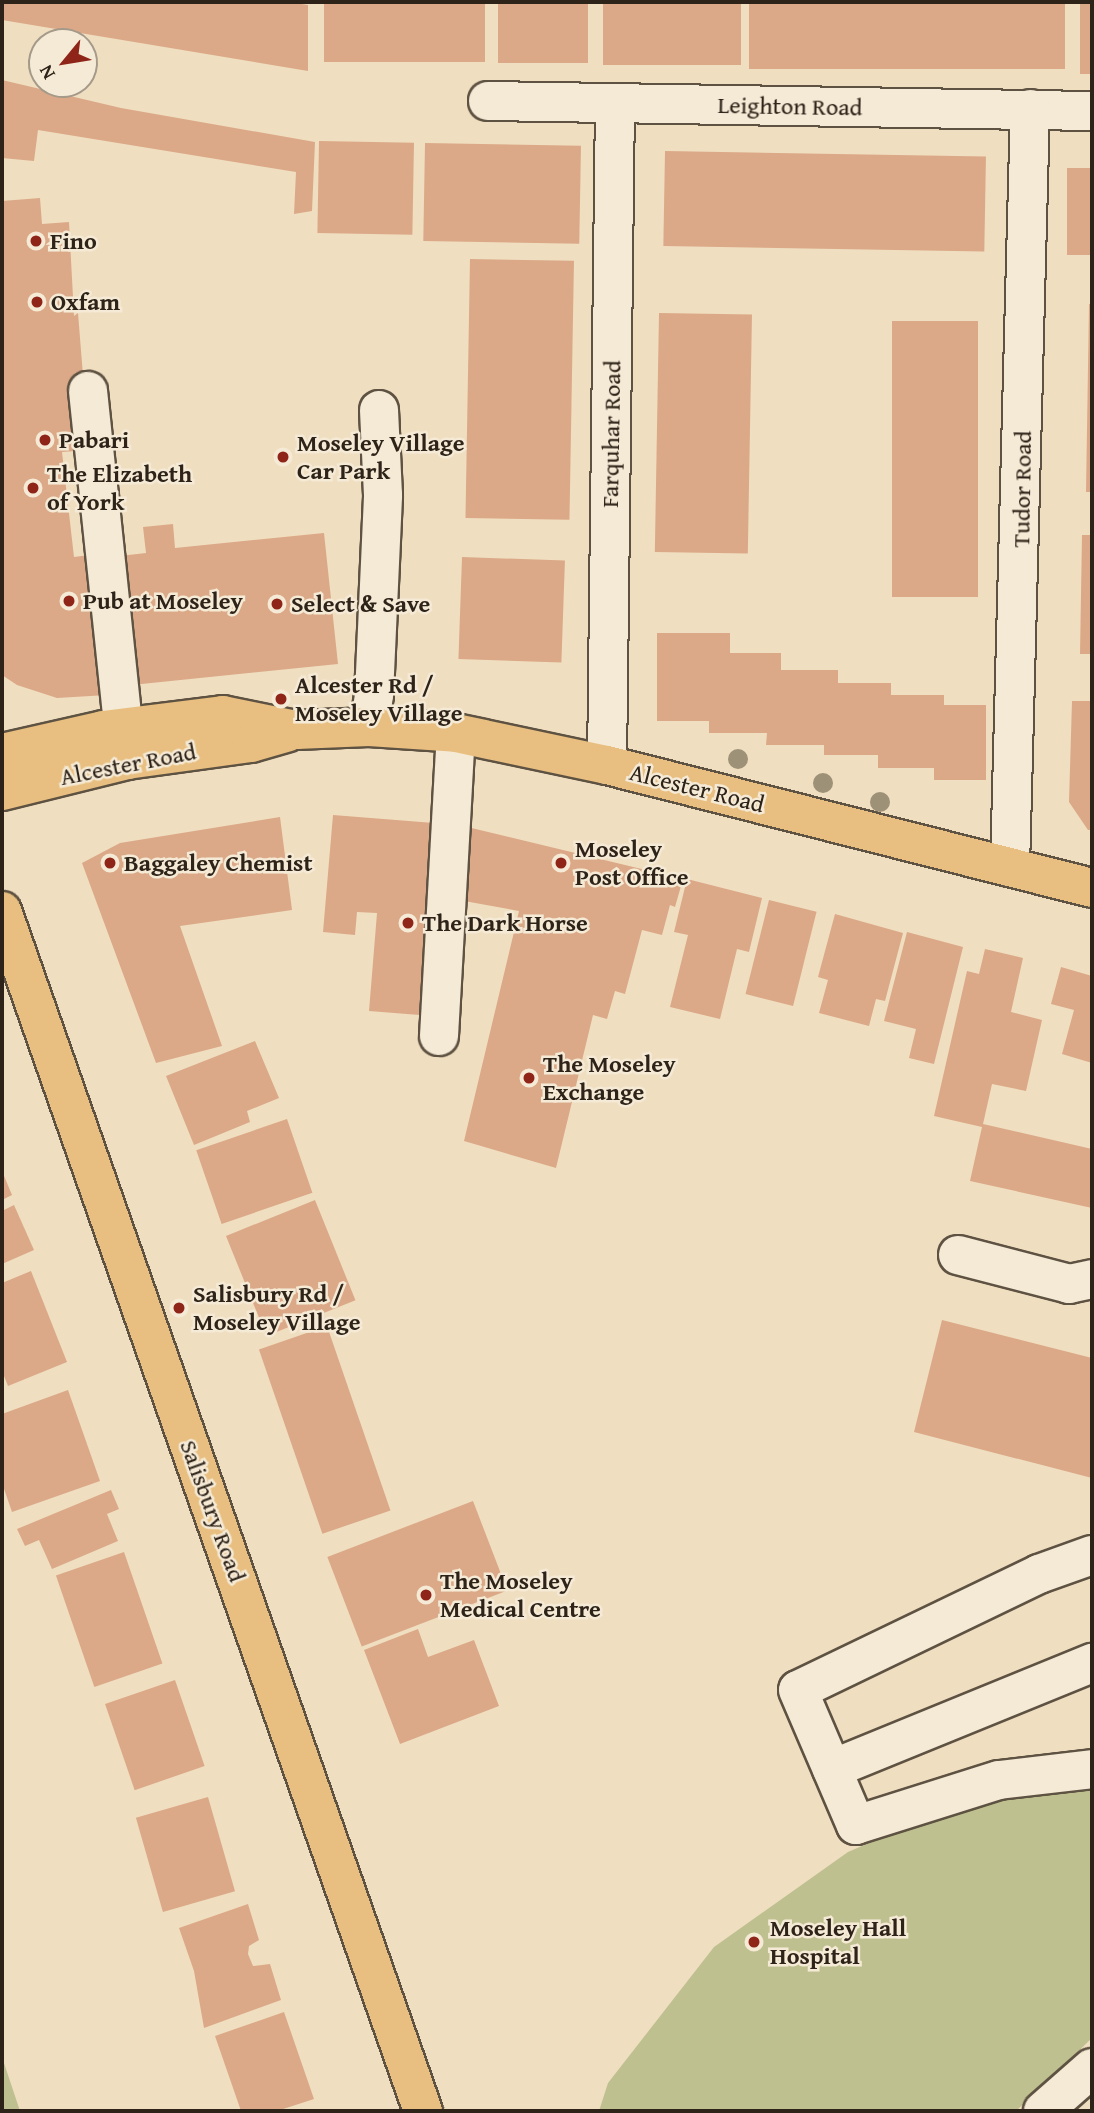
<!DOCTYPE html>
<style>
body{margin:0}
#map{position:relative;width:1094px;height:2113px;overflow:hidden;background:#f0dec0;font-family:"Gentium Book Plus",serif}
div>[style]{position:absolute}
.green>*{inset:0;background:#bec08f}
.building>*{inset:0;background:#dba987;transform-origin:0 0}
.roads{filter:drop-shadow(2px 0 #5e5242) drop-shadow(-2px 0 #5e5242) drop-shadow(0 2px #5e5242) drop-shadow(0 -2px #5e5242)}
.minor>*{height:38px;margin:-19px;padding:0 19px;transform-origin:19px;border-radius:19px;background:#f5ead6}
.major>*{height:38px;margin:-19px;padding:0 19px;transform-origin:19px;border-radius:19px;background:#e8bf80}
.highway>*{height:38px;margin:-19px;padding:0 19px;transform-origin:19px;border-radius:19px;background:#e8bf80}
.trees>*{width:20px;height:20px;margin:-10px;border-radius:50%;background:#9d9177}
.dots>*{width:19px;height:19px;translate:-50% -50%;box-sizing:border-box;border:4px solid #f5ead6;border-radius:50%}
span{translate:-50% -50%;white-space:nowrap;text-align:center;line-height:1.15;-webkit-text-stroke:5px #f5ead6;paint-order:stroke}
.street-label{font-size:24px;color:#2e2318}
.poi-label{font-size:24px;color:#2e2318;font-weight:700}
.left{translate:0 -50%;text-align:left}
.frame{position:absolute;inset:0;border:4px solid #2e2318;pointer-events:none}
.north{position:absolute;left:28px;top:28px;width:70px;height:70px;box-sizing:border-box;background:#f5ead6;border:2px solid #a59a8a;border-radius:50%;rotate:240deg;font-size:19px;font-weight:700;line-height:28px;text-align:center;color:#2e2318}
.north::after{content:'';display:block;margin:auto;width:24px;height:32px;background:#8f2418;clip-path:polygon(50% 0,100% 100%,50% 72%,0 100%)}
</style>
<div id="map">
<div class="green">
<i style="clip-path:polygon(1092px 1785px,1092px 2038px,1016px 2111px,599px 2111px,608px 2083px,714px 1947px,848px 1852px,953px 1807px)"></i>
<i style="clip-path:polygon(2px 2057px,20px 2111px,2px 2111px)"></i>
</div>
<div class="building">
<i style="clip-path:polygon(2px 2px,289px 2px,308px 5px,308px 71px,2px 20px)"></i>
<i style="left:324px;top:2px;width:161px;height:60px"></i>
<i style="left:498px;top:2px;width:90px;height:61px"></i>
<i style="left:603px;top:2px;width:138px;height:63px"></i>
<i style="left:749px;top:2px;width:316px;height:67px"></i>
<i style="left:1080px;top:2px;width:12px;height:72px"></i>
<i style="clip-path:polygon(2px 80px,121px 108px,315px 142px,312px 211px,294px 214px,296px 172px,38px 130px,34px 161px,2px 158px)"></i>
<i style="left:319px;top:141px;width:95px;height:92px;rotate:1deg"></i>
<i style="left:425px;top:143px;width:156px;height:98px;rotate:1deg"></i>
<i style="left:665px;top:151px;width:321px;height:95px;rotate:1deg"></i>
<i style="left:1067px;top:168px;width:25px;height:87px"></i>
<i style="clip-path:polygon(40px 198px,42px 224px,69px 222px,74px 316px,78px 313px,89px 450px,62px 452px,74px 557px,97px 554px,107px 695px,57px 698px,17px 685px,2px 675px,2px 201px)"></i>
<i style="left:470px;top:259px;width:104px;height:259px;rotate:1deg"></i>
<i style="clip-path:polygon(1089px 304px,1092px 304px,1092px 492px,1086px 492px)"></i>
<i style="left:659px;top:313px;width:93px;height:239px;rotate:1deg"></i>
<i style="left:892px;top:321px;width:86px;height:276px"></i>
<i style="clip-path:polygon(173px 524px,175px 548px,324px 533px,338px 664px,122px 686px,111px 557px,146px 553px,143px 527px)"></i>
<i style="clip-path:polygon(1082px 535px,1092px 535px,1092px 654px,1080px 654px)"></i>
<i style="left:462px;top:557px;width:103px;height:102px;rotate:2deg"></i>
<i style="clip-path:polygon(657px 633px,730px 633px,730px 653px,781px 653px,781px 670px,838px 670px,838px 683px,891px 683px,891px 695px,944px 695px,944px 705px,986px 705px,986px 780px,934px 780px,934px 768px,878px 768px,878px 755px,824px 755px,824px 745px,766px 745px,767px 733px,709px 733px,709px 721px,657px 721px)"></i>
<i style="clip-path:polygon(1072px 701px,1092px 701px,1092px 830px,1088px 830px,1069px 802px)"></i>
<i style="clip-path:polygon(333px 815px,459px 825px,683px 879px,675px 907px,670px 905px,662px 935px,642px 930px,625px 994px,615px 991px,607px 1019px,593px 1015px,556px 1168px,464px 1141px,519px 911px,453px 899px,432px 1016px,369px 1011px,377px 913px,357px 912px,355px 935px,323px 932px)"></i>
<i style="clip-path:polygon(280px 817px,292px 910px,180px 926px,222px 1046px,156px 1063px,82px 863px,120px 843px)"></i>
<i style="clip-path:polygon(687px 879px,762px 898px,749px 952px,737px 949px,720px 1019px,670px 1007px,688px 935px,674px 932px)"></i>
<i style="left:769px;top:900px;width:49px;height:97px;rotate:14deg"></i>
<i style="clip-path:polygon(835px 914px,903px 933px,885px 1001px,876px 999px,869px 1026px,819px 1013px,828px 980px,818px 977px)"></i>
<i style="clip-path:polygon(907px 932px,963px 947px,934px 1064px,909px 1058px,916px 1029px,884px 1021px)"></i>
<i style="clip-path:polygon(985px 949px,1023px 958px,1011px 1012px,1042px 1020px,1026px 1091px,992px 1084px,983px 1124px,1092px 1149px,1092px 1208px,970px 1181px,982px 1127px,934px 1116px,967px 971px,979px 974px)"></i>
<i style="clip-path:polygon(1061px 967px,1092px 976px,1092px 1063px,1062px 1054px,1074px 1010px,1051px 1004px)"></i>
<i style="clip-path:polygon(255px 1041px,279px 1098px,247px 1111px,250px 1122px,194px 1145px,166px 1076px)"></i>
<i style="left:287px;top:1119px;width:78px;height:96px;rotate:71deg"></i>
<i style="clip-path:polygon(2px 1171px,12px 1195px,2px 1200px)"></i>
<i style="left:315px;top:1200px;width:108px;height:96px;rotate:68deg"></i>
<i style="clip-path:polygon(14px 1205px,34px 1250px,2px 1264px,2px 1211px)"></i>
<i style="clip-path:polygon(31px 1271px,67px 1362px,8px 1386px,2px 1371px,2px 1283px)"></i>
<i style="clip-path:polygon(942px 1320px,1092px 1358px,1092px 1478px,914px 1432px)"></i>
<i style="left:327px;top:1326px;width:195px;height:72px;rotate:71deg"></i>
<i style="clip-path:polygon(68px 1390px,100px 1481px,12px 1512px,2px 1483px,2px 1414px)"></i>
<i style="clip-path:polygon(111px 1490px,119px 1509px,107px 1514px,118px 1541px,52px 1569px,39px 1540px,25px 1546px,17px 1529px)"></i>
<i style="left:473px;top:1501px;width:96px;height:156px;rotate:69deg"></i>
<i style="left:124px;top:1552px;width:118px;height:72px;rotate:71deg"></i>
<i style="clip-path:polygon(418px 1629px,428px 1657px,474px 1640px,499px 1706px,400px 1744px,364px 1650px)"></i>
<i style="left:175px;top:1680px;width:91px;height:74px;rotate:71deg"></i>
<i style="left:208px;top:1797px;width:98px;height:75px;rotate:74deg"></i>
<i style="clip-path:polygon(248px 1904px,259px 1940px,249px 1946px,248px 1954px,253px 1966px,270px 1964px,281px 2000px,204px 2028px,194px 1971px,179px 1928px)"></i>
<i style="clip-path:polygon(284px 2012px,314px 2099px,277px 2111px,241px 2111px,215px 2036px)"></i>
</div>
<div class="roads">
<div class="minor">
<i style="left:488px;top:101px;width:604px;rotate:0.95deg"></i>
<i style="left:88px;top:391px;width:371px;rotate:84deg"></i>
<i style="left:369px;top:727px;width:32px;rotate:-81deg"></i>
<i style="left:374px;top:695px;width:200px;rotate:-87.4deg"></i>
<i style="left:383px;top:495px;width:85px;rotate:-92.7deg"></i>
<i style="left:607px;top:765px;width:662px;rotate:-89.31deg"></i>
<i style="left:1010px;top:867px;width:758px;rotate:-88.49deg"></i>
<i style="left:439px;top:1036px;width:303px;rotate:-86.8deg"></i>
<i style="left:958px;top:1255px;width:115px;rotate:14.6deg"></i>
<i style="left:1069px;top:1284px;width:24px;rotate:-12deg"></i>
<i style="left:1092px;top:1555px;width:56px;rotate:160.3deg"></i>
<i style="left:1039px;top:1574px;width:267px;rotate:154.3deg"></i>
<i style="left:798px;top:1690px;width:147px;rotate:66.8deg"></i>
<i style="left:856px;top:1825px;width:150px;rotate:-17.5deg"></i>
<i style="left:999px;top:1780px;width:94px;rotate:-6.7deg"></i>
<i style="left:832px;top:1769px;width:281px;rotate:-22.2deg"></i>
<i style="left:1043px;top:2111px;width:65px;rotate:-41.3deg"></i>
</div>
<div class="major">
<i style="left:2px;top:911px;width:1272px;rotate:70.67deg"></i>
</div>
<div class="highway">
<i style="left:2px;top:753px;width:104px;rotate:-12.8deg"></i>
<i style="left:103px;top:730px;width:121px;rotate:-7.1deg"></i>
<i style="left:223px;top:715px;width:75px;rotate:11.6deg"></i>
<i style="left:296px;top:730px;width:73px;rotate:-2.4deg"></i>
<i style="left:369px;top:727px;width:87px;rotate:3.9deg"></i>
<i style="left:456px;top:733px;width:154px;rotate:12deg"></i>
<i style="left:607px;top:765px;width:500px;rotate:14.23deg"></i>
<i style="left:2px;top:791px;width:129px;rotate:-13.9deg"></i>
<i style="left:127px;top:760px;width:125px;rotate:-7.8deg"></i>
<i style="left:251px;top:743px;width:37px;rotate:-16deg"></i>
</div>
</div>
<div class="trees">
<i style="left:738px;top:759px"></i>
<i style="left:823px;top:783px"></i>
<i style="left:880px;top:802px"></i>
</div>
<div class="dots">
<i style="left:36px;top:241px;background:#8f2418"></i>
<i style="left:37px;top:302px;background:#8f2418"></i>
<i style="left:45px;top:440px;background:#8f2418"></i>
<i style="left:283px;top:457px;background:#8f2418"></i>
<i style="left:33px;top:488px;background:#8f2418"></i>
<i style="left:69px;top:601px;background:#8f2418"></i>
<i style="left:277px;top:604px;background:#8f2418"></i>
<i style="left:281px;top:699px;background:#8f2418"></i>
<i style="left:110px;top:863px;background:#8f2418"></i>
<i style="left:561px;top:863px;background:#8f2418"></i>
<i style="left:408px;top:923px;background:#8f2418"></i>
<i style="left:529px;top:1078px;background:#8f2418"></i>
<i style="left:179px;top:1308px;background:#8f2418"></i>
<i style="left:426px;top:1595px;background:#8f2418"></i>
<i style="left:754px;top:1942px;background:#8f2418"></i>
</div>
<div class="street-label">
<span style="left:790px;top:106px;rotate:1deg">Leighton Road</span>
<span style="left:611px;top:434px;rotate:-89deg">Farquhar Road</span>
<span style="left:1022px;top:489px;rotate:-89deg">Tudor Road</span>
<span style="left:128px;top:764px;rotate:-11deg">Alcester Road</span>
<span style="left:697px;top:788px;rotate:14deg">Alcester Road</span>
<span style="left:213px;top:1511px;rotate:70deg">Salisbury Road</span>
</div>
<div class="poi-label">
<span class="left" style="left:50px;top:241px">Fino</span>
<span class="left" style="left:51px;top:302px">Oxfam</span>
<span class="left" style="left:59px;top:440px">Pabari</span>
<span class="left" style="left:297px;top:457px">Moseley Village<br>Car Park</span>
<span class="left" style="left:47px;top:488px">The Elizabeth<br>of York</span>
<span class="left" style="left:83px;top:601px">Pub at Moseley</span>
<span class="left" style="left:291px;top:604px">Select &amp; Save</span>
<span class="left" style="left:295px;top:699px">Alcester Rd /<br>Moseley Village</span>
<span class="left" style="left:575px;top:863px">Moseley<br>Post Office</span>
<span class="left" style="left:124px;top:863px">Baggaley Chemist</span>
<span class="left" style="left:422px;top:923px">The Dark Horse</span>
<span class="left" style="left:543px;top:1078px">The Moseley<br>Exchange</span>
<span class="left" style="left:193px;top:1308px">Salisbury Rd /<br>Moseley Village</span>
<span class="left" style="left:440px;top:1595px">The Moseley<br>Medical Centre</span>
<span class="left" style="left:770px;top:1942px">Moseley Hall<br>Hospital</span>
</div>
<div class="frame"></div>
<div class="north">N</div>
</div>
